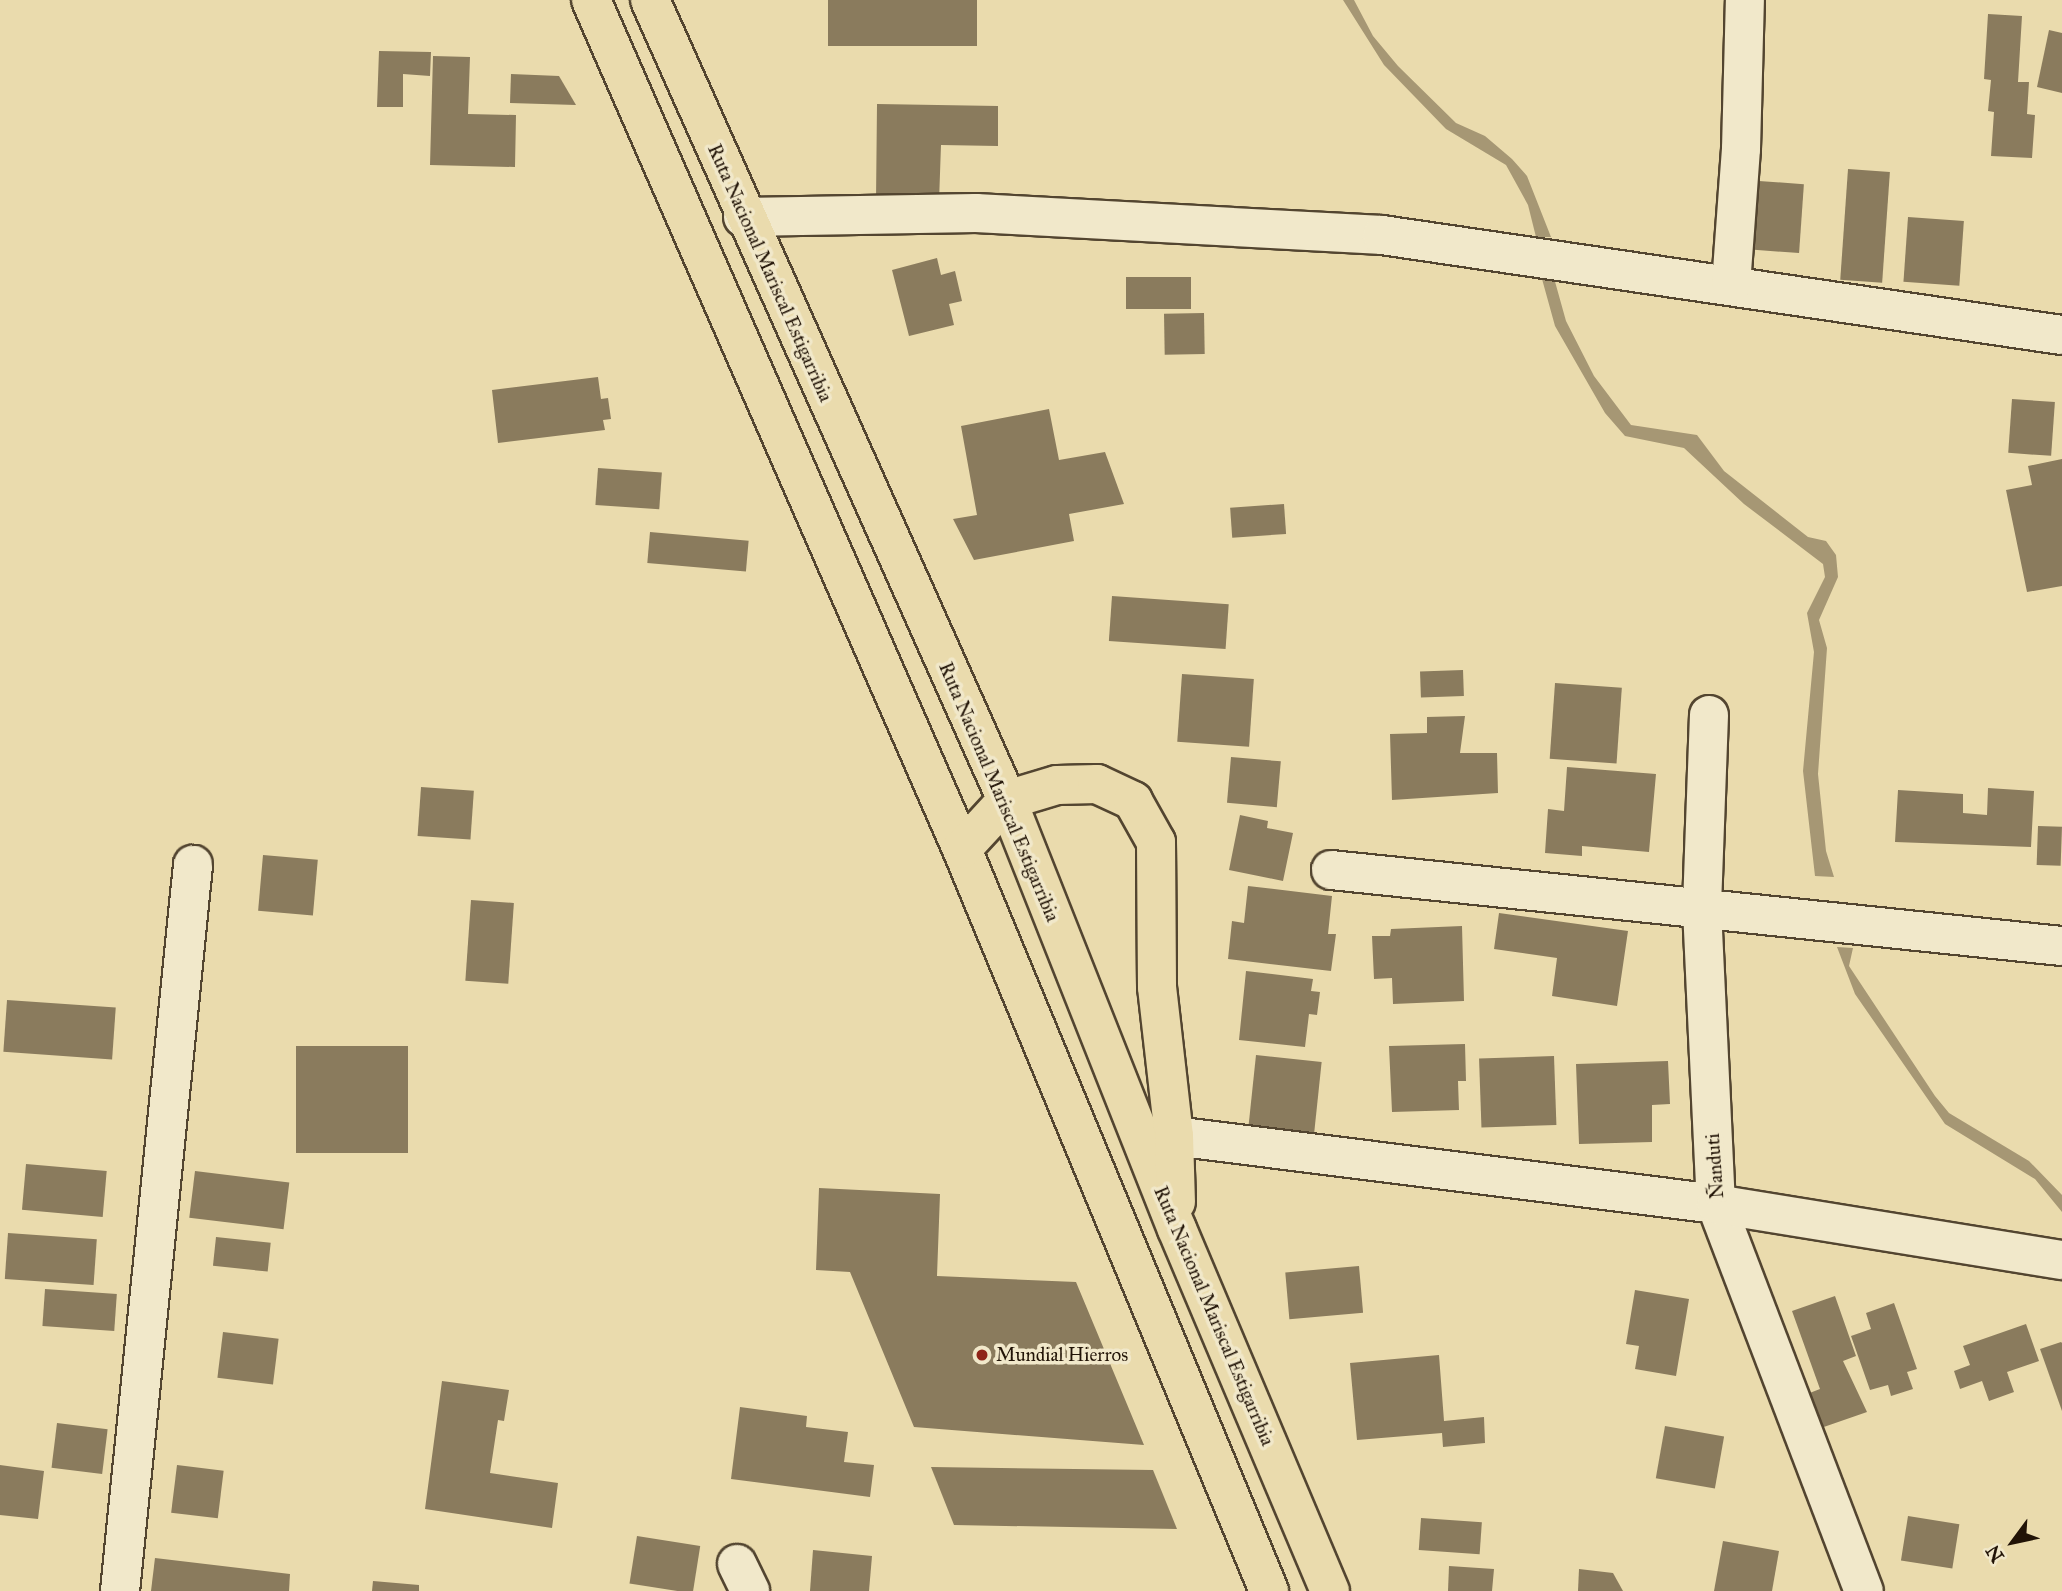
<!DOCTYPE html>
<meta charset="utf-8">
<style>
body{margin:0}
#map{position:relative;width:2062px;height:1591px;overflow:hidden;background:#eadbad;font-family:"IM FELL Great Primer",serif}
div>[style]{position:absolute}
.water>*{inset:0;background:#a69774}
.building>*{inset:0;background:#8a7b5d;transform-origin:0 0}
.roads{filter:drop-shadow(2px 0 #534530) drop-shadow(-2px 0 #534530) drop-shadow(0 2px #534530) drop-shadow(0 -2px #534530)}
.minor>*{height:38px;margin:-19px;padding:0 19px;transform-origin:19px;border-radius:19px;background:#f1e8ca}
.highway>*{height:38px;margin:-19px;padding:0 19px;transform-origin:19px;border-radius:19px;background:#eadbad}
.dots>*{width:19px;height:19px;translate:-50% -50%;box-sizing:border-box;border:4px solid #f1e8ca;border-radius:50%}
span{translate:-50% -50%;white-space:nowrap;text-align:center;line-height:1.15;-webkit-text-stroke:7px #f1e8ca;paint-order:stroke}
.street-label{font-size:19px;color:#211306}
.poi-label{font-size:19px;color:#211306}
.left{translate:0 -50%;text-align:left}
.north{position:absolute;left:1978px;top:1507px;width:70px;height:70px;-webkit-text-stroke:5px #f1e8ca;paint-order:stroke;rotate:237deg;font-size:19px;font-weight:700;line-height:28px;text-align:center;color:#211306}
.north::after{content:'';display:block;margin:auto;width:24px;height:32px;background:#211306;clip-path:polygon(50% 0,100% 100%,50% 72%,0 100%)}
</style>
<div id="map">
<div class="water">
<i style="clip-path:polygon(1343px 0,1354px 0,1373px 36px,1398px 66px,1456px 123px,1485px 136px,1512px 159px,1527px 176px,1551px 237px,1536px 237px,1528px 205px,1506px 165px,1446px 129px,1384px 65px)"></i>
<i style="clip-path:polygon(1554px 278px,1566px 321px,1594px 376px,1631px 425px,1697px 435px,1724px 471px,1808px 537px,1826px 541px,1836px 555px,1838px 577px,1819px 620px,1827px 648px,1818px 774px,1826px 851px,1834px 877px,1815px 876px,1803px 771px,1814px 652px,1807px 613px,1825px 577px,1823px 564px,1744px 504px,1684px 448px,1625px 436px,1605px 413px,1555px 326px,1542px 279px)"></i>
<i style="clip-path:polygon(1837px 947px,1853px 948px,1849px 966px,1935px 1096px,1949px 1113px,2029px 1161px,2062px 1195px,2062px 1212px,2035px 1179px,1945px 1124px,1855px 994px)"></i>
</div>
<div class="building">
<i style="left:828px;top:0;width:149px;height:46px"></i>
<i style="clip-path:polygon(1988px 14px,2022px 16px,2018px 82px,2029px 82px,2027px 114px,2035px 115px,2032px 158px,1991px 156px,1994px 112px,1988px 111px,1991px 80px,1984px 79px)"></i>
<i style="clip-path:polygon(2049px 30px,2062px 33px,2062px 93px,2037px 87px)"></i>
<i style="clip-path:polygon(379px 51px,431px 52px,430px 76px,403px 74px,403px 107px,377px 107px)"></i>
<i style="clip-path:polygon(433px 56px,470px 57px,468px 114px,516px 115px,515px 167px,430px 165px)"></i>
<i style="clip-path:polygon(511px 74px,559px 76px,576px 105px,510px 103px)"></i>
<i style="clip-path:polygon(877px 104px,998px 106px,998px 146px,941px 145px,939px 202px,876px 200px)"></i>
<i style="left:1848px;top:169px;width:42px;height:111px;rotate:4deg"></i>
<i style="left:1759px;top:181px;width:45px;height:69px;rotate:4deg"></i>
<i style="left:1908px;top:217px;width:56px;height:65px;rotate:4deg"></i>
<i style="clip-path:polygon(937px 258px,941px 275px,955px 271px,962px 301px,949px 304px,954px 325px,909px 336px,892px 270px)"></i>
<i style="left:1191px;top:277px;width:32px;height:65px;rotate:90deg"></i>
<i style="left:1204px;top:313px;width:41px;height:40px;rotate:89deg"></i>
<i style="clip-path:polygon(598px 377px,601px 399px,608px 398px,611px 419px,603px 420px,605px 430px,498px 443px,492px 390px)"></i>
<i style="left:2012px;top:399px;width:43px;height:54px;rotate:4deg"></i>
<i style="clip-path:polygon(1049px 409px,1059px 460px,1105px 452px,1124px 504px,1069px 514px,1074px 541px,974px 560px,953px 519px,977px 515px,961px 426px)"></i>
<i style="clip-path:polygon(2062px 459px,2062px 586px,2027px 592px,2006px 490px,2032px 485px,2028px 466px)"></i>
<i style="left:598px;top:468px;width:64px;height:37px;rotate:4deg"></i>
<i style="left:1284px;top:504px;width:30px;height:54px;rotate:86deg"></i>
<i style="left:650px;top:532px;width:99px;height:31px;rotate:5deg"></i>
<i style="left:1112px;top:596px;width:117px;height:45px;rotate:4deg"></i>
<i style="left:1463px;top:670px;width:26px;height:43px;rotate:88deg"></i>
<i style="left:1182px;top:674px;width:72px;height:68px;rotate:4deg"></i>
<i style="left:1555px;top:683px;width:67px;height:76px;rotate:4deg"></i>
<i style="clip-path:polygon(1465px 716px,1460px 753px,1497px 753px,1498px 793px,1392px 800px,1390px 734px,1427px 733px,1427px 717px)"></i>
<i style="left:1231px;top:757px;width:50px;height:46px;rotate:5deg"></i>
<i style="clip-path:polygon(1567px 767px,1656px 774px,1649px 852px,1582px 846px,1582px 856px,1545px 853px,1548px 809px,1564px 811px)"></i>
<i style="left:421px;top:787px;width:53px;height:49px;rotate:4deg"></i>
<i style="clip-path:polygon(1988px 788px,2034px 791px,2031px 847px,1895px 842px,1898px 790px,1963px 794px,1963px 813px,1987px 815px)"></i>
<i style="clip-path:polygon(1240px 815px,1268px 821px,1267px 828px,1293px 833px,1283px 881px,1229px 870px)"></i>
<i style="left:2038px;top:826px;width:24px;height:39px;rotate:2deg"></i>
<i style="left:263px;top:855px;width:55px;height:56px;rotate:5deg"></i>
<i style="clip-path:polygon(1248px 886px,1332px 896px,1328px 934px,1336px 934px,1331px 971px,1228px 959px,1232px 921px,1244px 923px)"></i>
<i style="left:471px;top:900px;width:43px;height:81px;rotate:4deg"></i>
<i style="clip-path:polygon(1499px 913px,1628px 931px,1617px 1006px,1552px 996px,1557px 958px,1494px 949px)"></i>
<i style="clip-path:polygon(1462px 926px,1464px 1001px,1393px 1004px,1392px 978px,1374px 979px,1372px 936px,1390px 936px,1391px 929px)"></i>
<i style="clip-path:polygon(1246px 971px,1313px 979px,1311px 991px,1320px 992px,1317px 1015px,1309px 1014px,1305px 1047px,1239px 1040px)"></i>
<i style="left:7px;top:1000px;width:109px;height:52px;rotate:4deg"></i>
<i style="clip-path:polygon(1465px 1044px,1466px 1081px,1458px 1081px,1459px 1110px,1392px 1112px,1389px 1046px)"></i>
<i style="left:296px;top:1046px;width:112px;height:107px"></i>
<i style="left:1256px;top:1055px;width:66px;height:72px;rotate:6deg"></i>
<i style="left:1554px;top:1056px;width:69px;height:75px;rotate:88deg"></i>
<i style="clip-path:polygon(1668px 1061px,1670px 1104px,1652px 1105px,1652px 1142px,1579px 1144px,1576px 1064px)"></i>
<i style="left:26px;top:1164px;width:81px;height:46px;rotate:5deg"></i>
<i style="left:195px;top:1171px;width:95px;height:47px;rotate:7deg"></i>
<i style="clip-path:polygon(819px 1188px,940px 1194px,937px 1276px,1076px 1282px,1144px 1445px,914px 1427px,850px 1272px,816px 1270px)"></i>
<i style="left:8px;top:1233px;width:89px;height:46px;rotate:4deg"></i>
<i style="left:216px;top:1237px;width:55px;height:29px;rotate:6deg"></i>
<i style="left:1359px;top:1266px;width:47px;height:74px;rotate:85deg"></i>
<i style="left:45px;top:1289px;width:72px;height:37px;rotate:4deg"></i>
<i style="clip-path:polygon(1635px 1290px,1689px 1299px,1676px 1376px,1635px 1369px,1639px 1346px,1626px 1344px)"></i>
<i style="clip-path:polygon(1835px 1296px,1856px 1356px,1843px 1361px,1867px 1412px,1818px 1429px,1807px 1394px,1820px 1389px,1792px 1311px)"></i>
<i style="clip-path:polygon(1894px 1303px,1917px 1369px,1907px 1372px,1913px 1389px,1891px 1396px,1888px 1385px,1870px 1390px,1851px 1336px,1871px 1329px,1866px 1313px)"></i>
<i style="clip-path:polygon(2026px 1324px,2039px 1361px,2007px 1372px,2014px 1392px,1989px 1401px,1982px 1381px,1960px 1389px,1954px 1371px,1970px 1365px,1963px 1346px)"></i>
<i style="left:223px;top:1332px;width:56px;height:46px;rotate:7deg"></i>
<i style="clip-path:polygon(2061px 1342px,2062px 1343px,2062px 1411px,2040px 1349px)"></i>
<i style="clip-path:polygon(1439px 1355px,1444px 1421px,1484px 1417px,1485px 1443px,1443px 1447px,1442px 1433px,1357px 1440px,1350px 1363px)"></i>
<i style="clip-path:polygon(442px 1381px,509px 1390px,504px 1421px,498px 1420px,490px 1473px,558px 1483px,552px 1528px,425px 1509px)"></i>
<i style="clip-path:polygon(740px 1407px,807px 1416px,806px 1427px,848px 1432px,844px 1462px,874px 1465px,870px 1497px,731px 1479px)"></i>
<i style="left:57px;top:1423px;width:51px;height:45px;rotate:7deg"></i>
<i style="left:1665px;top:1426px;width:60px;height:53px;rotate:10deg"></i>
<i style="clip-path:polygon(0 1465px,44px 1471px,38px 1519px,0 1515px)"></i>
<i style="left:177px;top:1465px;width:47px;height:48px;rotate:7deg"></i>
<i style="clip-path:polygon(931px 1467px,1153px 1470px,1177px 1529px,954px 1525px)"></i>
<i style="left:1908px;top:1516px;width:52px;height:45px;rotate:9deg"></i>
<i style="left:1421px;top:1518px;width:61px;height:32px;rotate:4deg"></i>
<i style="left:637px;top:1536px;width:64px;height:48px;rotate:9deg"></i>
<i style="clip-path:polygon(1723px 1541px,1779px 1551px,1772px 1591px,1714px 1591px)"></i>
<i style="clip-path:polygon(813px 1550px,872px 1556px,869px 1591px,810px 1591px)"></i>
<i style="clip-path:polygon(155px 1558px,290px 1574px,289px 1591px,151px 1591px)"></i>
<i style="clip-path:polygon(1449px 1566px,1494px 1569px,1492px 1591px,1448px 1591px)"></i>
<i style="clip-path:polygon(1579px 1569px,1613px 1573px,1623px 1591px,1578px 1591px)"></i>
<i style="clip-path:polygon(373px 1581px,419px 1585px,419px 1591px,372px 1591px)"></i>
</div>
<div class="roads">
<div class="minor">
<i style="left:743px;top:217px;width:233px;rotate:-1deg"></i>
<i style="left:976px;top:213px;width:407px;rotate:3.1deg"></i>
<i style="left:1382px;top:235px;width:687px;rotate:8.37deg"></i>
<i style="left:1731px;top:285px;width:136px;rotate:-85.8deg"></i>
<i style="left:1741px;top:149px;width:149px;rotate:-88.5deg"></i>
<i style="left:1709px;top:715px;width:194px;rotate:92.1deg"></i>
<i style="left:1702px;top:909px;width:295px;rotate:87.3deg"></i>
<i style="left:1716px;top:1204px;width:414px;rotate:69.1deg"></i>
<i style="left:1331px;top:870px;width:735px;rotate:5.94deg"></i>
<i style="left:1174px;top:1136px;width:546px;rotate:7.15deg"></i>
<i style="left:1716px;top:1204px;width:351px;rotate:9.2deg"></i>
<i style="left:737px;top:1564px;width:30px;rotate:64deg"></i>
<i style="left:120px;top:1591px;width:730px;rotate:-84.26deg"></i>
</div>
<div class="highway">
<i style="left:591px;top:0;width:927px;rotate:66.4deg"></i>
<i style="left:962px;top:849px;width:803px;rotate:67.52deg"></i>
<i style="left:650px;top:0;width:876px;rotate:65.95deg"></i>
<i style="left:1007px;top:800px;width:461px;rotate:68.4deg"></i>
<i style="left:1177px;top:1229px;width:393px;rotate:67.1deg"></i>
<i style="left:962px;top:849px;width:67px;rotate:-47.4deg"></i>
<i style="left:1007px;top:800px;width:52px;rotate:-16.7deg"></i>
<i style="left:1057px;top:785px;width:40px;rotate:-1.4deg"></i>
<i style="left:1097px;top:784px;width:40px;rotate:25deg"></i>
<i style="left:1133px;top:801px;width:47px;rotate:60.7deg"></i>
<i style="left:1156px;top:842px;width:145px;rotate:89.6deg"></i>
<i style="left:1157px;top:987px;width:150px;rotate:83.5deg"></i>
<i style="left:1174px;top:1136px;width:66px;rotate:88.3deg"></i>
</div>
</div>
<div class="dots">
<i style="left:982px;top:1355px;background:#8f2418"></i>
</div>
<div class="street-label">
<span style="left:770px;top:273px;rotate:66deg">Ruta Nacional Mariscal Estigarribia</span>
<span style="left:999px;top:792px;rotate:67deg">Ruta Nacional Mariscal Estigarribia</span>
<span style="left:1715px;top:1166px;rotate:-94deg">Ñanduti</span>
<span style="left:1214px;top:1316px;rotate:67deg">Ruta Nacional Mariscal Estigarribia</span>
</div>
<div class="poi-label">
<span class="left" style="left:996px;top:1355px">Mundial Hierros</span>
</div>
<div class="north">N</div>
</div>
